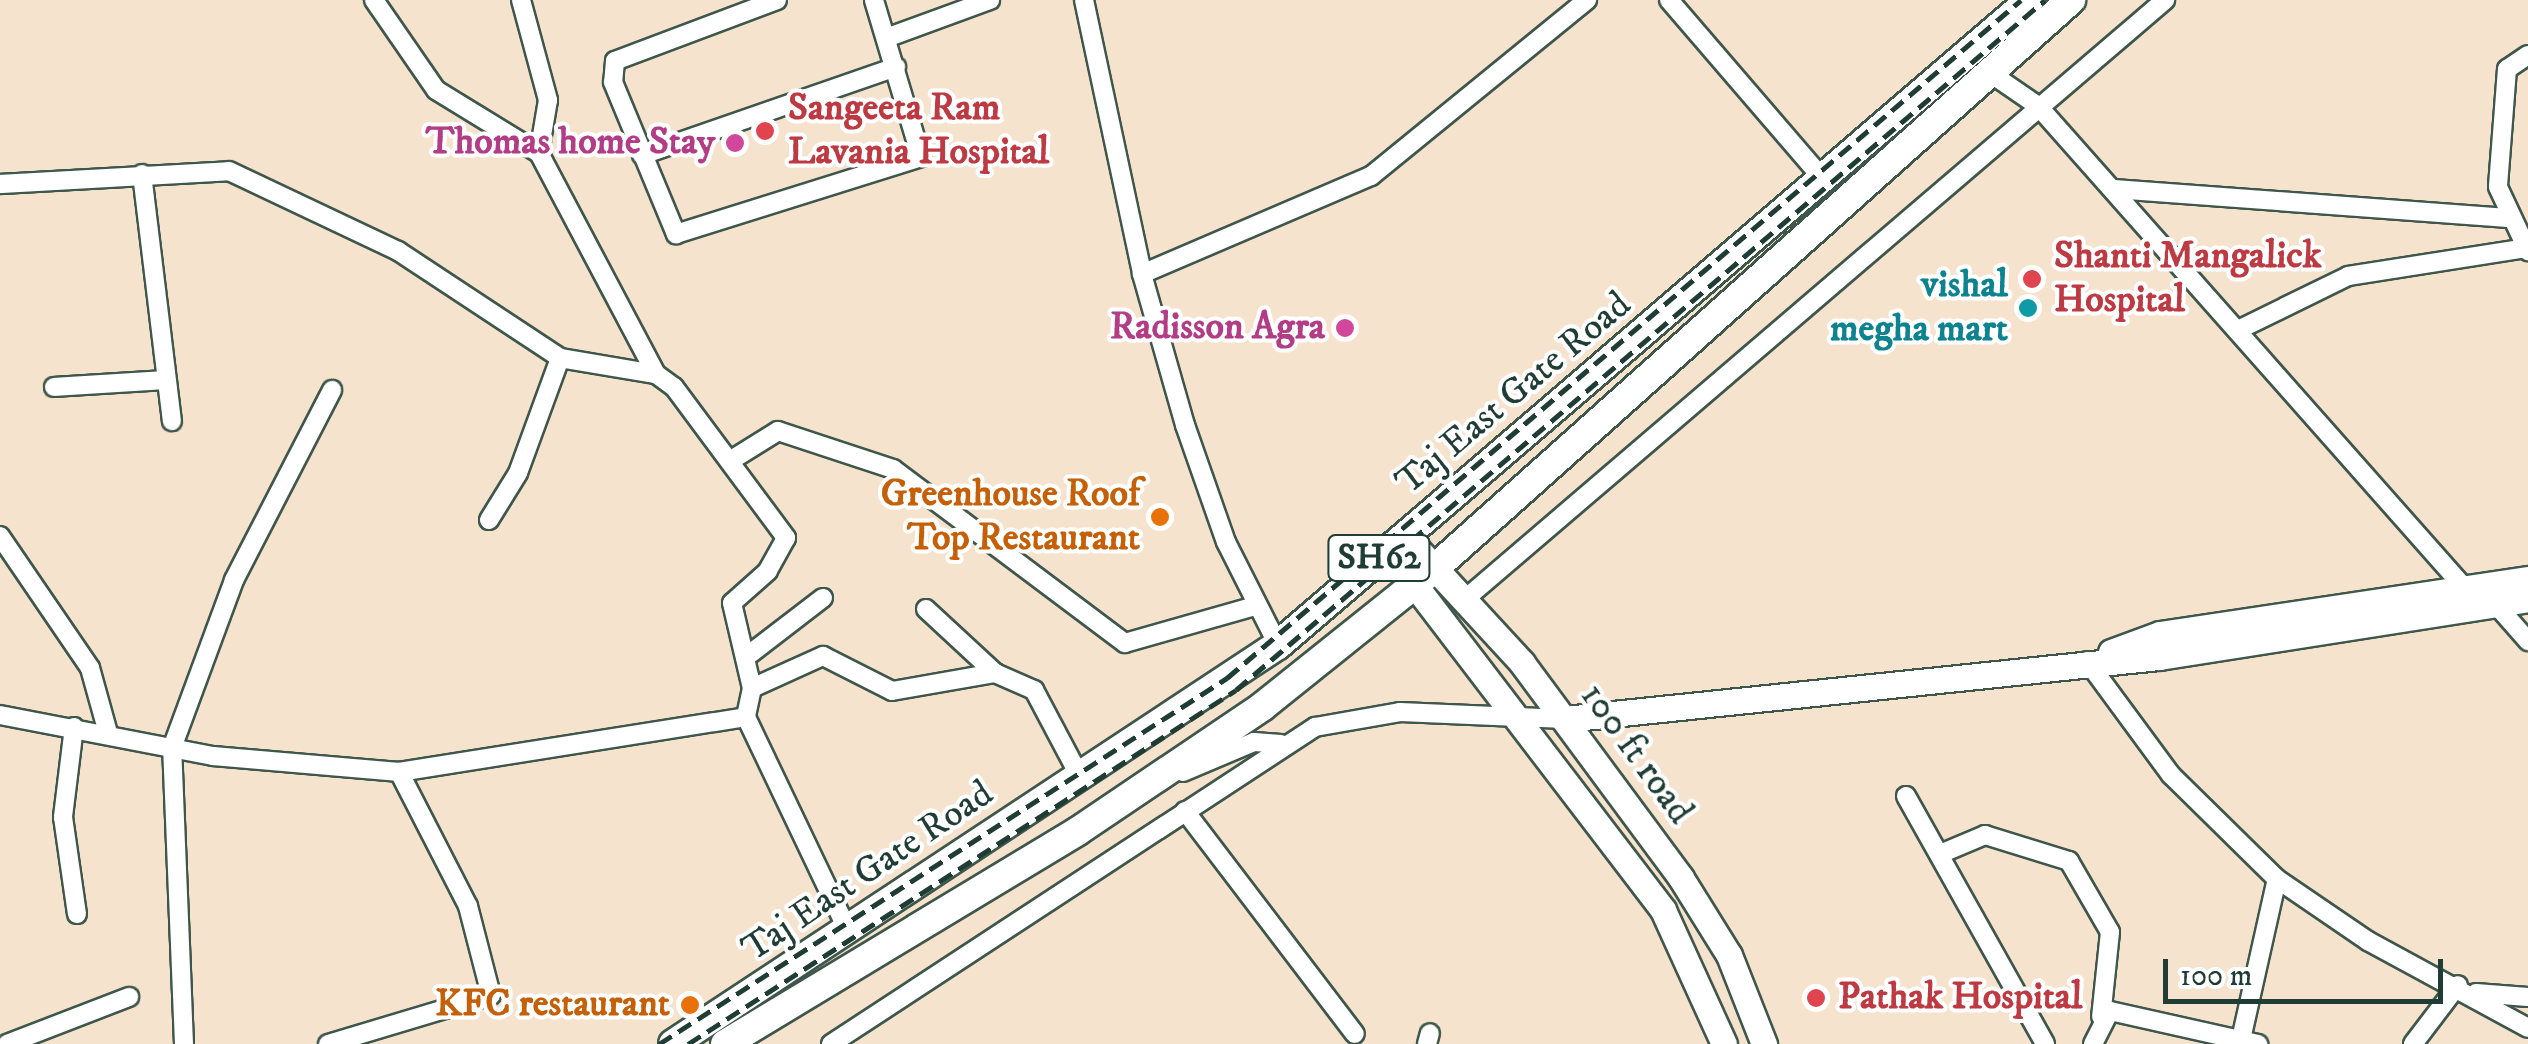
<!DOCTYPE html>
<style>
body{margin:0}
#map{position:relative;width:2528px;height:1044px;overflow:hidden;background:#f6e3cd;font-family:"IM FELL DW Pica",serif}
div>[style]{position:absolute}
.roads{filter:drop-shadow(2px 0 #3f564b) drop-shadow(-2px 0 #3f564b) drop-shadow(0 2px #3f564b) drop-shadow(0 -2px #3f564b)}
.street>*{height:18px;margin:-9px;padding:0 9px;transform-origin:9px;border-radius:9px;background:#fff}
.secondary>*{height:25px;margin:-12.5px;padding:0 12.5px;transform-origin:12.5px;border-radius:12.5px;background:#fff}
.primary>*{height:28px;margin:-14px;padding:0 14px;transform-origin:14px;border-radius:14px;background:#fff}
.rail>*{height:5px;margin-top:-2.5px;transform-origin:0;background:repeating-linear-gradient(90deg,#1f3d34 0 15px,transparent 0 23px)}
.dots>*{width:28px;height:28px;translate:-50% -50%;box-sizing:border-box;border:5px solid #fff;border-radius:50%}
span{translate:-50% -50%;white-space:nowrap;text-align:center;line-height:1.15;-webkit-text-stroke:8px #fff;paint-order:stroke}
.shield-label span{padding:2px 8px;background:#fff;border:2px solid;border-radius:8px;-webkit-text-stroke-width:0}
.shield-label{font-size:35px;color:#1f3d34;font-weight:700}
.health-label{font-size:38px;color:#be3a42;font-weight:700}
.left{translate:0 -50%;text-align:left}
.hotel-label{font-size:38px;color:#b23c85;font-weight:700}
.right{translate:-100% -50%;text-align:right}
.culture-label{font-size:38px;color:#0d838f;font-weight:700}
.street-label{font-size:38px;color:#1f3d34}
.food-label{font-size:38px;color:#c56008;font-weight:700}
.scale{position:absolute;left:2163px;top:959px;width:280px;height:45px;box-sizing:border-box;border:5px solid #1f3d34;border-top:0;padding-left:12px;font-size:30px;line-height:35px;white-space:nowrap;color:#1f3d34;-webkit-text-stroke:8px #fff;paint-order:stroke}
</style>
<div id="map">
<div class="roads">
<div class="street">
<i style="left:374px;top:0;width:109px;rotate:55.4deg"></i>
<i style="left:436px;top:90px;width:121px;rotate:31.5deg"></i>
<i style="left:539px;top:153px;width:250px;rotate:62.1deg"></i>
<i style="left:521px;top:0;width:104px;rotate:74.9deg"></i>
<i style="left:548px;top:100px;width:54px;rotate:99.6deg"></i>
<i style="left:777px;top:0;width:173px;rotate:159.4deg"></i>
<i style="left:615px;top:61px;width:21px;rotate:95deg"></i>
<i style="left:613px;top:82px;width:165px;rotate:67.5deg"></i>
<i style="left:676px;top:234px;width:257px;rotate:-17.4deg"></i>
<i style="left:921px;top:157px;width:164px;rotate:-106.7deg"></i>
<i style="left:1084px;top:0;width:280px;rotate:78deg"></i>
<i style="left:1142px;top:274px;width:157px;rotate:74.1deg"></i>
<i style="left:1185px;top:425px;width:124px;rotate:70.7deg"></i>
<i style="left:1226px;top:542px;width:115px;rotate:63.2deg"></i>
<i style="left:1669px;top:0;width:233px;rotate:49.3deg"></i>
<i style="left:886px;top:38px;width:111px;rotate:-20.1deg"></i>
<i style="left:2528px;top:55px;width:25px;rotate:146deg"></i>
<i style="left:2507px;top:69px;width:118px;rotate:94.4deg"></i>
<i style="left:2498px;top:187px;width:71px;rotate:64.9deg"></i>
<i style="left:1990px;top:73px;width:58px;rotate:34.5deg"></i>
<i style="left:2038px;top:106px;width:652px;rotate:48.48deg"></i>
<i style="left:642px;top:155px;width:269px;rotate:-19.1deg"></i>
<i style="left:142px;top:174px;width:249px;rotate:83.1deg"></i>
<i style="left:0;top:184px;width:229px;rotate:-3.2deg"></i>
<i style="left:229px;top:171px;width:187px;rotate:25.3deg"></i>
<i style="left:398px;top:251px;width:194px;rotate:33.4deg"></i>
<i style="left:560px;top:358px;width:97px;rotate:9.5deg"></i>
<i style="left:656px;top:374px;width:22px;rotate:36deg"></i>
<i style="left:674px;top:387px;width:188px;rotate:53.4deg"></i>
<i style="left:786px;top:538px;width:38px;rotate:119deg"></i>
<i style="left:768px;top:571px;width:48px;rotate:138.4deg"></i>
<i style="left:732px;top:603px;width:87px;rotate:76.8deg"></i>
<i style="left:752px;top:688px;width:30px;rotate:102deg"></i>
<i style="left:746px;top:717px;width:235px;rotate:64.5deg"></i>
<i style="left:2114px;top:189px;width:395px;rotate:4.2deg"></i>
<i style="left:1142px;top:274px;width:249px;rotate:-23.2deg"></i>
<i style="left:1371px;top:176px;width:279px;rotate:-39.2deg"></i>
<i style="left:2240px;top:329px;width:120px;rotate:-26.1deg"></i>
<i style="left:2348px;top:276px;width:180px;rotate:-8.9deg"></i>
<i style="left:54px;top:387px;width:111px;rotate:-3.6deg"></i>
<i style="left:733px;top:459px;width:53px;rotate:-31.9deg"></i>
<i style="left:778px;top:431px;width:121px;rotate:18.3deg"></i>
<i style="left:893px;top:469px;width:290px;rotate:36.9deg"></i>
<i style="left:1125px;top:643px;width:135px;rotate:-15.9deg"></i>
<i style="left:489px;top:520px;width:55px;rotate:-58.3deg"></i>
<i style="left:518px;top:473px;width:122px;rotate:-69.9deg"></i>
<i style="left:0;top:536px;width:160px;rotate:55.7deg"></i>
<i style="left:90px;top:668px;width:67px;rotate:74.5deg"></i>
<i style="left:1464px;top:600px;width:923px;rotate:-40.56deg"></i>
<i style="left:2492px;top:600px;width:55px;rotate:48.7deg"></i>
<i style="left:926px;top:609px;width:94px;rotate:42.8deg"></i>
<i style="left:995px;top:673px;width:43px;rotate:23.6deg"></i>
<i style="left:1034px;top:690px;width:98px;rotate:62.1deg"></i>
<i style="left:746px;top:657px;width:97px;rotate:-37.5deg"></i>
<i style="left:2087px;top:661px;width:142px;rotate:53.6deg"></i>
<i style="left:2171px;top:775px;width:148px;rotate:44.5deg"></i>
<i style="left:2277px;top:879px;width:110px;rotate:34.3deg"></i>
<i style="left:2368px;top:941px;width:182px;rotate:28.5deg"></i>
<i style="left:752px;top:688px;width:78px;rotate:-24.3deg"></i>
<i style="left:823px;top:656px;width:77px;rotate:26.9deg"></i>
<i style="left:892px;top:691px;width:105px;rotate:-9.9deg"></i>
<i style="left:0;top:715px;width:217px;rotate:10.9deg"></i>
<i style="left:213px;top:756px;width:187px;rotate:4.9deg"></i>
<i style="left:399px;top:772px;width:351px;rotate:-9deg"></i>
<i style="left:74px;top:727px;width:91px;rotate:97deg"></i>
<i style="left:63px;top:817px;width:98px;rotate:81.8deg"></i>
<i style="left:1183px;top:772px;width:77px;rotate:-22.9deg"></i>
<i style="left:1254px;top:742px;width:27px;rotate:4deg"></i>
<i style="left:1906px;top:796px;width:284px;rotate:60.7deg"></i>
<i style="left:1185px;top:811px;width:280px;rotate:52.7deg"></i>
<i style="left:1940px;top:854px;width:49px;rotate:-22.9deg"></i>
<i style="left:1985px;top:835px;width:88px;rotate:17.2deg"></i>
<i style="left:2069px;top:861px;width:82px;rotate:60deg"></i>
<i style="left:2110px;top:932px;width:85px;rotate:96deg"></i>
<i style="left:2476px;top:993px;width:52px;rotate:4.4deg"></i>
<i style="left:7px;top:1044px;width:131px;rotate:-21.1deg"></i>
<i style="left:184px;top:1044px;width:296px;rotate:-92.3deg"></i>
<i style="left:172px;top:748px;width:179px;rotate:-69.7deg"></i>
<i style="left:234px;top:580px;width:214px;rotate:-62.7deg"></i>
<i style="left:328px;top:1044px;width:170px;rotate:-16.7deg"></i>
<i style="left:491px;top:995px;width:92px;rotate:-104.5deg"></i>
<i style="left:468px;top:906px;width:151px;rotate:-117.2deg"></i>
<i style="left:831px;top:1044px;width:579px;rotate:-33.22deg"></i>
<i style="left:1315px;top:727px;width:86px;rotate:-10deg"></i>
<i style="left:1400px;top:712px;width:165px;rotate:2.4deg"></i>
<i style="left:1427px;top:1044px;width:11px;rotate:-75deg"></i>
<i style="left:2093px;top:1044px;width:37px;rotate:-63deg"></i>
<i style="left:2110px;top:1011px;width:152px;rotate:12.6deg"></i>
<i style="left:2240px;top:1044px;width:169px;rotate:-77.4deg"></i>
<i style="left:2413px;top:1044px;width:74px;rotate:-52.7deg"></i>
</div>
<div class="secondary">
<i style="left:1405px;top:536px;width:173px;rotate:47.3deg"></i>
<i style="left:1522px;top:663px;width:267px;rotate:53.5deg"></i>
<i style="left:1681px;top:878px;width:91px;rotate:58.1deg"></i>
<i style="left:1729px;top:955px;width:96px;rotate:68.5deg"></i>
<i style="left:1388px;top:550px;width:453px;rotate:52.6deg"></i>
<i style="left:1663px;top:910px;width:147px;rotate:65.5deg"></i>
<i style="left:2111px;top:652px;width:52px;rotate:-20.2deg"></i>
<i style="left:2160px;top:634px;width:372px;rotate:-8.5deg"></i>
<i style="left:1565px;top:719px;width:597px;rotate:-5.96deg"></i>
<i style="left:2159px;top:657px;width:374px;rotate:-8.9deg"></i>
</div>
<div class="primary">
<i style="left:673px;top:1044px;width:725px;rotate:-33.41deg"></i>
<i style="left:1278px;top:645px;width:991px;rotate:-40.62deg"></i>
<i style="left:725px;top:1044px;width:412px;rotate:-31.1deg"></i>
<i style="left:1078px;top:831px;width:223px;rotate:-34deg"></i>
<i style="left:1263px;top:706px;width:221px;rotate:-38.7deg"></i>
<i style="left:1435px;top:568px;width:853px;rotate:-41.77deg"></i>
</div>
</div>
<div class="rail">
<i style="left:659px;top:1044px;width:676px;rotate:-32.8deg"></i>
<i style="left:1227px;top:678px;width:1044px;rotate:-40.49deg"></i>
<i style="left:688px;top:1044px;width:652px;rotate:-32.86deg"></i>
<i style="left:1236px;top:690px;width:1063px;rotate:-40.46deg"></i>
</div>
<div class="dots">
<i style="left:765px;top:131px;background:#e0444e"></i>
<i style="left:735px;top:143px;background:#d1479c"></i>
<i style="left:2032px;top:279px;background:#e0444e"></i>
<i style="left:2028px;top:308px;background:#0f9aa8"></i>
<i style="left:1345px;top:328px;background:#d1479c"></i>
<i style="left:1160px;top:517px;background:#e8710a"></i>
<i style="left:1816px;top:998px;background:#e0444e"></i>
<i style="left:690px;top:1005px;background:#e8710a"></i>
</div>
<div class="shield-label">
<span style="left:1379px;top:558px">SH62</span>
</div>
<div class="health-label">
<span class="left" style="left:788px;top:131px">Sangeeta Ram<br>Lavania Hospital</span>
<span class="left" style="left:2054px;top:279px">Shanti Mangalick<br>Hospital</span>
<span class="left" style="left:1838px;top:998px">Pathak Hospital</span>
</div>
<div class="hotel-label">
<span class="right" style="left:715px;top:143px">Thomas home Stay</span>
<span class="right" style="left:1325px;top:328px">Radisson Agra</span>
</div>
<div class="culture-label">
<span class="right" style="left:2008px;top:308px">vishal<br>megha mart</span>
</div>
<div class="street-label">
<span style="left:1514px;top:394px;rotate:-40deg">Taj East Gate Road</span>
<span style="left:1636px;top:754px;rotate:54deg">100 ft road</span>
<span style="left:868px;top:872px;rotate:-34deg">Taj East Gate Road</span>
</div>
<div class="food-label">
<span class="right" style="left:1140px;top:517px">Greenhouse Roof<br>Top Restaurant</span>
<span class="right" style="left:670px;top:1005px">KFC restaurant</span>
</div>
<div class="scale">100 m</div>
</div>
